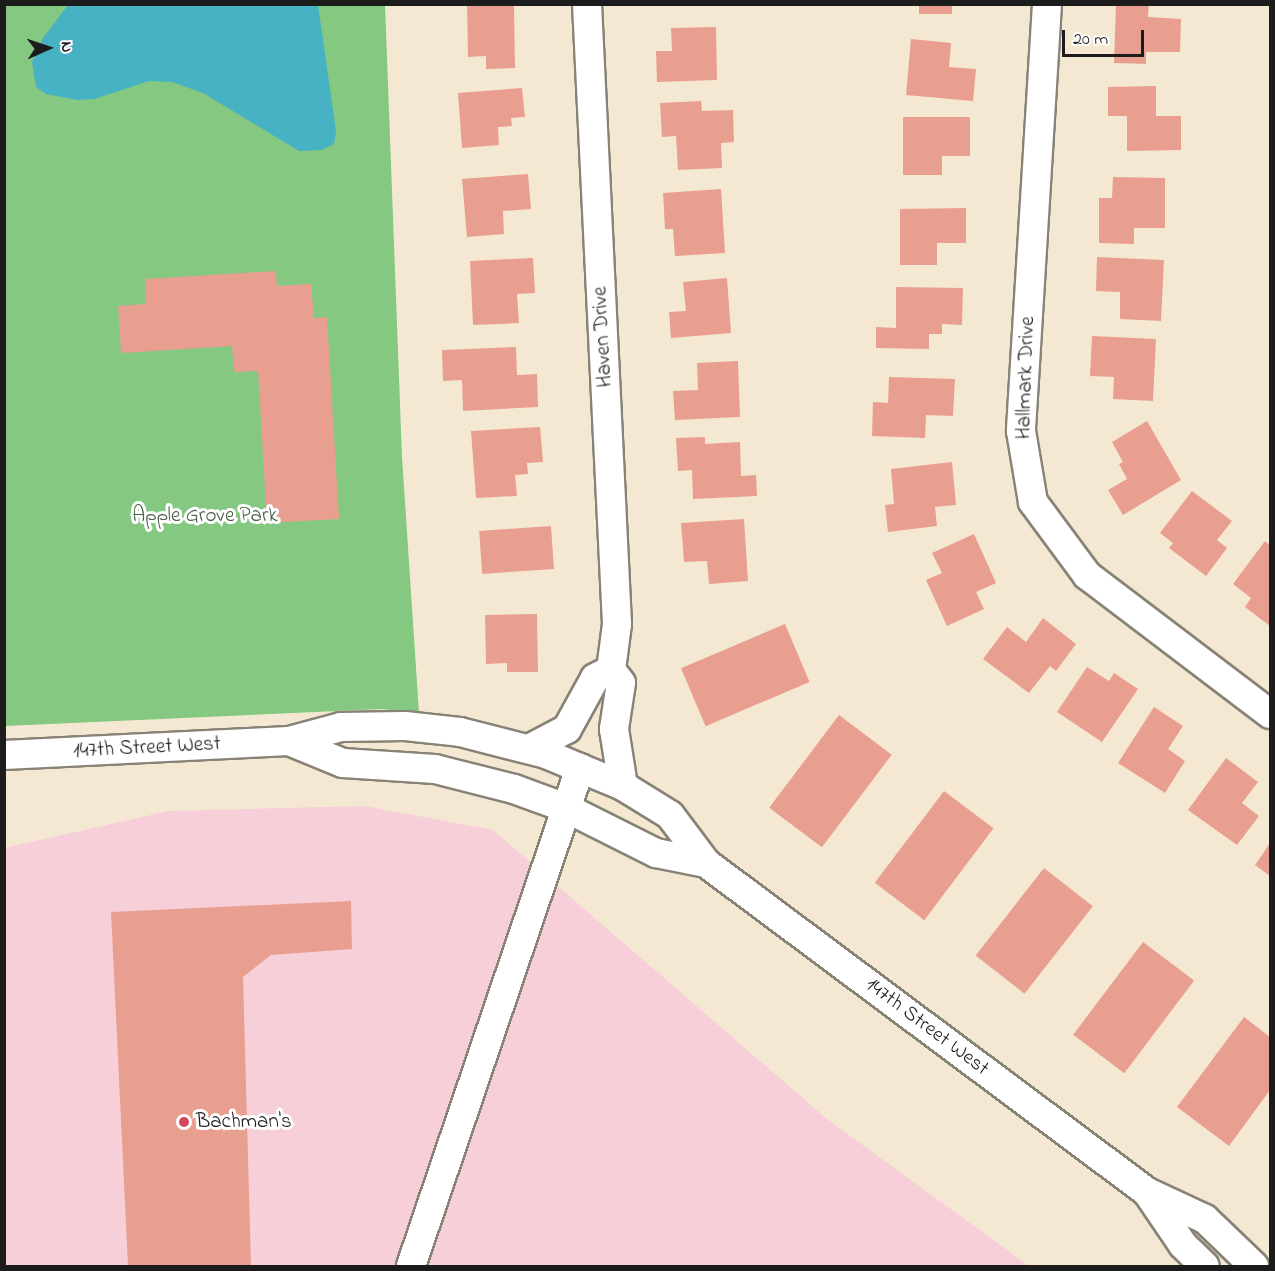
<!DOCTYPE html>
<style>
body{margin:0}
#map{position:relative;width:1275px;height:1271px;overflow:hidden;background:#f5e8d2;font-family:"Indie Flower",sans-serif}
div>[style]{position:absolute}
.built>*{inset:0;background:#f6cfd8}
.green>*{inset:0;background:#84c881}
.water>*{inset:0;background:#46b2c4}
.building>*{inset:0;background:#e99f90;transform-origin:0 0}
.roads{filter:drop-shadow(2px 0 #888277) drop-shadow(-2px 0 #888277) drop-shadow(0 2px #888277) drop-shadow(0 -2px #888277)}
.minor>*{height:28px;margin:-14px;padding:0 14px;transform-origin:14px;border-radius:14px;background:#fff}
.dots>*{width:16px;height:16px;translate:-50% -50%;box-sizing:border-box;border:3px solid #fff;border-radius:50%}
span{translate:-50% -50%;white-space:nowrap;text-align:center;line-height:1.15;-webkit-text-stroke:6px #fff;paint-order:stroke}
.street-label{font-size:21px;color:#1c1c1c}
.park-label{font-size:21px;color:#466144}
.poi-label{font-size:21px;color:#1c1c1c}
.left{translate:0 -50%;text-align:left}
.frame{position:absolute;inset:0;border:6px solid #1c1c1c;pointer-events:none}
.north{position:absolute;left:18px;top:18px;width:60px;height:60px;-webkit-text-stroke:4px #fff;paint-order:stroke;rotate:87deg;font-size:16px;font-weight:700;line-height:24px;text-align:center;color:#1c1c1c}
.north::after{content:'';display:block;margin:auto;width:21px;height:27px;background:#1c1c1c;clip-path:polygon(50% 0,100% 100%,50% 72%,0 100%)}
.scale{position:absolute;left:1062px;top:30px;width:82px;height:27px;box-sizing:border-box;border:3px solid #1c1c1c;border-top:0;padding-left:8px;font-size:18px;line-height:21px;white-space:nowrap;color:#1c1c1c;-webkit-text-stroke:4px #fff;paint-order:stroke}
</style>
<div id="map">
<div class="built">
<i style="clip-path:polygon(365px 806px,493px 830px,827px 1119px,1029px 1266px,5px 1266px,4px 848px,169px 811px)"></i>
</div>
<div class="green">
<i style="clip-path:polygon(4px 5px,385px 5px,402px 457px,419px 713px,382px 709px,5px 726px)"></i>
</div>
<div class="water">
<i style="clip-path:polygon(68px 5px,318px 5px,336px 131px,334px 144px,322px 150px,299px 151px,203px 93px,172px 82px,149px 81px,94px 99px,77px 100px,46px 94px,36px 87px,32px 62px,43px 38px)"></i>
</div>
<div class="building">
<i style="clip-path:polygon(467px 4px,514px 4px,515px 68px,486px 69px,486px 56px,468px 57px)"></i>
<i style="left:919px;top:4px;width:33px;height:10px"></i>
<i style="clip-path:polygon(1116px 4px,1149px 4px,1148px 17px,1181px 19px,1180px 52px,1146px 52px,1146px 64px,1114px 63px)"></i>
<i style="clip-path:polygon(716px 27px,717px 80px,657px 82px,656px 51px,672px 51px,671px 28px)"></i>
<i style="clip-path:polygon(911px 39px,951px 43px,949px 67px,976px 69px,973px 101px,906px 95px)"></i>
<i style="clip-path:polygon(1156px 86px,1156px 116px,1181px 116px,1181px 150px,1127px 151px,1127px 116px,1108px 116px,1108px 87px)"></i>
<i style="clip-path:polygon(522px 88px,525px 117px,511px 118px,512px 126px,498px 127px,499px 145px,462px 148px,458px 93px)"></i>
<i style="clip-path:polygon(701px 101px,702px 111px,733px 110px,734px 142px,721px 143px,722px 168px,678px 170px,676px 136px,662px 137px,660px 103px)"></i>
<i style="clip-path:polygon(903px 117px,970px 117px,970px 156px,942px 156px,942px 175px,903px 175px)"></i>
<i style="clip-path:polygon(528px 174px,531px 209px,503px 211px,504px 234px,467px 237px,462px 179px)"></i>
<i style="clip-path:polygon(1113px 177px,1165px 178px,1165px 228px,1134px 228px,1134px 244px,1099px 243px,1099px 198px,1112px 198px)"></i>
<i style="clip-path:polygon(721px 189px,725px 253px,675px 256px,673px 229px,665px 229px,663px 193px)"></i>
<i style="clip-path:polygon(966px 208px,966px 243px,937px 243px,937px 265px,900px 265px,900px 209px)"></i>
<i style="clip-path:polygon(1097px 257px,1164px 260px,1161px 321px,1120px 319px,1120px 292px,1096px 291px)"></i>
<i style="clip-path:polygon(533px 258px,535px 293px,517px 294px,519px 323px,473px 325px,470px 261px)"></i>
<i style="clip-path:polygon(276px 271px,277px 286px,311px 284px,314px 318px,327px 317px,339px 519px,267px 523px,258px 371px,234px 372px,232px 346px,121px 353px,118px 306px,146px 304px,145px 279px)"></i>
<i style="clip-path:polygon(727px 278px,731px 333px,671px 338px,669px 312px,686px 311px,683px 282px)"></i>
<i style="clip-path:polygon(896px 287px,963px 288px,962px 325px,942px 324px,942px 334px,929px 334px,929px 349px,876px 348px,876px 327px,896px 328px)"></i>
<i style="clip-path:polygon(1092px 336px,1156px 339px,1153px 401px,1113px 399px,1114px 377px,1090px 376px)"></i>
<i style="clip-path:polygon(516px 347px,517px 375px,537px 374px,538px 407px,463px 411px,462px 380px,443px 381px,442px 350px)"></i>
<i style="clip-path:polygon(738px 361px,740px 417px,675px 420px,673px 391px,698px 390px,697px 363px)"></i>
<i style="clip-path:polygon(889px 377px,955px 379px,953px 416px,926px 415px,925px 438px,872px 436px,873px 402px,888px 403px)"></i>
<i style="clip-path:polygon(1147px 421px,1181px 480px,1123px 515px,1108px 490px,1127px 479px,1119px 464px,1123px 462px,1112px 442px)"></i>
<i style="clip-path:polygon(540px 427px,543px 462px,527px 463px,528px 474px,515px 475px,517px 496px,476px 498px,471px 431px)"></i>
<i style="clip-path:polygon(705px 437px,705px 444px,740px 442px,741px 476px,756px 475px,757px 496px,693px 499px,692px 470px,678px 471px,676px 438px)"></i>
<i style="clip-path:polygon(952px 462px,956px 505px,935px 507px,937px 526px,888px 532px,885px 505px,894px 504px,891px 469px)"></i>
<i style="clip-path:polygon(1192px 491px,1232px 521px,1217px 540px,1227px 548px,1206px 576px,1169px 548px,1173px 543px,1160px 533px)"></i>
<i style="clip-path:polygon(744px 519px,748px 581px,709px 584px,707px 561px,684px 562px,681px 523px)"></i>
<i style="left:551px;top:526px;width:43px;height:72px;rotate:86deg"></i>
<i style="clip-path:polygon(974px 534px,996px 583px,976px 592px,984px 609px,947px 626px,926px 580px,942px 573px,932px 553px)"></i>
<i style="clip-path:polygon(1265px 541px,1270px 545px,1270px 626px,1245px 607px,1251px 598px,1233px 584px)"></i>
<i style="clip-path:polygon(537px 614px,538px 672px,507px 672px,507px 663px,486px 664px,485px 615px)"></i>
<i style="clip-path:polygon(1043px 618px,1076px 644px,1056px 671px,1050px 666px,1029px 693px,983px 659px,1007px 627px,1026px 642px)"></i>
<i style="left:785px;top:624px;width:63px;height:113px;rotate:67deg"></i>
<i style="clip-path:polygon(1087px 667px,1109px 681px,1114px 673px,1138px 689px,1102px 742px,1057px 712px)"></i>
<i style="clip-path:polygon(1154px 707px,1183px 726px,1168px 749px,1185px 761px,1165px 793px,1118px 763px)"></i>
<i style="left:839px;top:715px;width:66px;height:116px;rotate:37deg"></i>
<i style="clip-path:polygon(1226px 758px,1258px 782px,1242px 803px,1259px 816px,1237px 845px,1188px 810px)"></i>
<i style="left:944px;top:791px;width:62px;height:115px;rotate:37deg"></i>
<i style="clip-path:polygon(1270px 843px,1270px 876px,1255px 865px)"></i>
<i style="left:1044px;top:868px;width:62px;height:111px;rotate:38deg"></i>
<i style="clip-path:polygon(351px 901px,352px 949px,271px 955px,243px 977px,251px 1266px,128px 1266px,111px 912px)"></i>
<i style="left:1143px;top:942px;width:64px;height:116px;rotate:37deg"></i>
<i style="clip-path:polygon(1244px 1017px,1270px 1037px,1270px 1090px,1229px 1146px,1177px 1107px)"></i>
</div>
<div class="roads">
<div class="minor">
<i style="left:587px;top:4px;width:621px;rotate:87.23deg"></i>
<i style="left:617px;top:624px;width:46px;rotate:97.4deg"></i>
<i style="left:611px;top:670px;width:16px;rotate:52deg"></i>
<i style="left:621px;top:683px;width:47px;rotate:98.7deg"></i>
<i style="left:614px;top:729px;width:58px;rotate:81deg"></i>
<i style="left:1047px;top:4px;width:428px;rotate:93.5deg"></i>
<i style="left:1021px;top:431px;width:72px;rotate:80.4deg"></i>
<i style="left:1033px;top:502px;width:91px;rotate:53.5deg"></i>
<i style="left:1087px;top:575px;width:230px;rotate:37.2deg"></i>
<i style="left:289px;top:741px;width:58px;rotate:22.2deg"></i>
<i style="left:343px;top:763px;width:92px;rotate:3.7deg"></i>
<i style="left:435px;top:769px;width:81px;rotate:14.2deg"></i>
<i style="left:514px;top:789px;width:55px;rotate:20.1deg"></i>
<i style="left:566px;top:808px;width:101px;rotate:26.6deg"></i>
<i style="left:656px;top:853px;width:51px;rotate:11.3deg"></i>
<i style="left:529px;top:749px;width:43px;rotate:-27.8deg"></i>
<i style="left:567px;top:729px;width:58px;rotate:-61.2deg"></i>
<i style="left:595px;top:678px;width:18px;rotate:-27deg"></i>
<i style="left:4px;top:755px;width:285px;rotate:-2.8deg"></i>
<i style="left:289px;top:741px;width:54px;rotate:-15.1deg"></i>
<i style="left:341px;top:727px;width:64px;rotate:-0.9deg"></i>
<i style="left:405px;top:726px;width:55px;rotate:6.2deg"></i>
<i style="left:460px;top:732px;width:89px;rotate:14.3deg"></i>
<i style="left:546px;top:754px;width:83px;rotate:22.6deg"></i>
<i style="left:623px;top:786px;width:55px;rotate:31.7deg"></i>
<i style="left:670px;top:815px;width:60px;rotate:53.1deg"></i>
<i style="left:706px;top:863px;width:550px;rotate:36.72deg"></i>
<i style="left:1147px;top:1192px;width:64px;rotate:25deg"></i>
<i style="left:1205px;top:1219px;width:68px;rotate:43.8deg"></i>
<i style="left:1147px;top:1192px;width:64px;rotate:55.8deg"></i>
<i style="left:1183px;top:1245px;width:30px;rotate:44deg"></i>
<i style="left:411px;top:1266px;width:526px;rotate:-71.25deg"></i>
</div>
</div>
<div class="dots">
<i style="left:184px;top:1122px;background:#d1495b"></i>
</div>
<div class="street-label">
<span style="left:603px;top:337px;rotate:-93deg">Haven Drive</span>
<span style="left:1026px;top:378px;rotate:-88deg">Hallmark Drive</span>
<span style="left:147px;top:748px;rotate:-3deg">147th Street West</span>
<span style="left:927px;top:1027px;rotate:37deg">147th Street West</span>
</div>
<div class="park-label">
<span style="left:205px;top:516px">Apple Grove Park</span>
</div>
<div class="poi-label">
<span class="left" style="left:196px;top:1122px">Bachman's</span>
</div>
<div class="frame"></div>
<div class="north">N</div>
<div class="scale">20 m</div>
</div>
